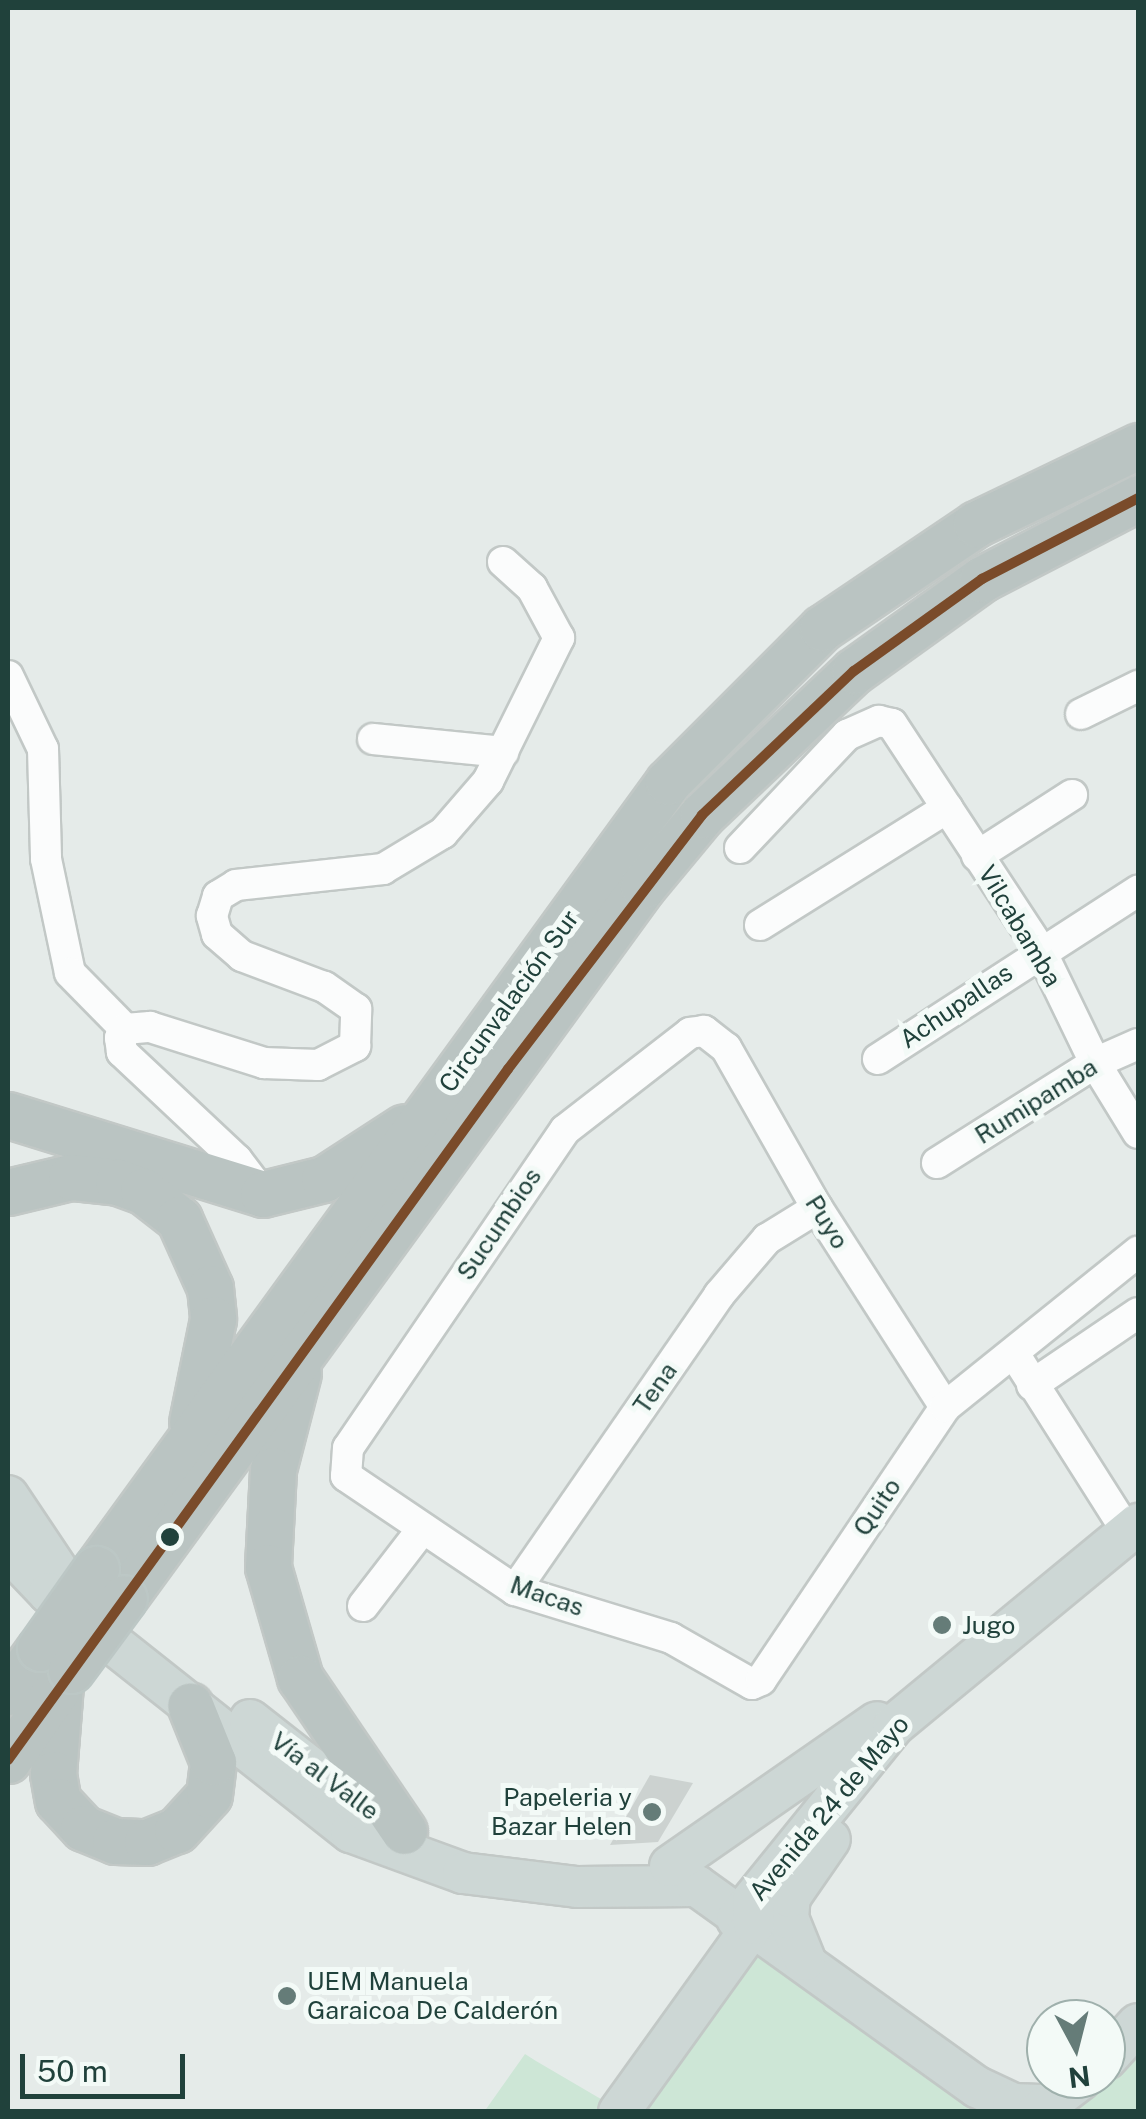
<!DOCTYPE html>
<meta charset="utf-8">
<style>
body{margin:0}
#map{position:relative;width:1146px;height:2119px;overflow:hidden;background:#e5ebe9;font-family:"Public Sans",sans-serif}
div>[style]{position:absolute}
.green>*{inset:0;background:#cde6d6}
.building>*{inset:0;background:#ccd2d0}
.roads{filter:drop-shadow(2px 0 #c2c8c6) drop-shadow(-2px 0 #c2c8c6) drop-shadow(0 2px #c2c8c6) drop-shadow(0 -2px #c2c8c6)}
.minor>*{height:30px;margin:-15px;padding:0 15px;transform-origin:15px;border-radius:15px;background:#fbfcfc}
.major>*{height:40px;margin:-20px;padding:0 20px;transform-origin:20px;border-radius:20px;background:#cdd7d5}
.highway>*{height:45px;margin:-22.5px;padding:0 22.5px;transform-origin:22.5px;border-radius:22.5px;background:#bac4c2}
.bridges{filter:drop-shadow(2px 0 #bcc7c5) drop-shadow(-2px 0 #bcc7c5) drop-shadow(0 2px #bcc7c5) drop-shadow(0 -2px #bcc7c5)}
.highway-bridge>*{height:45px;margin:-22.5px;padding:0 22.5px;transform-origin:22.5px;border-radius:22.5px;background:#bac4c2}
.bus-1>*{height:10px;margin:-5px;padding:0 5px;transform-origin:5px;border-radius:5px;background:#7a4b2a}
.dots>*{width:28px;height:28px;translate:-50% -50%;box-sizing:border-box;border:5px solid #f3faf7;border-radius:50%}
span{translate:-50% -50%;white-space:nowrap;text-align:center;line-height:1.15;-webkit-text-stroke:10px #f3faf7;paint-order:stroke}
.street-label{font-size:25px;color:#20413b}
.poi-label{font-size:25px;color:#20413b}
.left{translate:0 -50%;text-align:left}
.right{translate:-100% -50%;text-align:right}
.frame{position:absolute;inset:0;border:10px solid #20413b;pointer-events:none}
.north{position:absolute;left:1026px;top:1999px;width:100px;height:100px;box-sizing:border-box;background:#f3faf7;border:2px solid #9fb0ac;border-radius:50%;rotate:173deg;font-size:28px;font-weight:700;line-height:40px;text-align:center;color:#20413b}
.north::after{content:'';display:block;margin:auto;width:35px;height:45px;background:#657c78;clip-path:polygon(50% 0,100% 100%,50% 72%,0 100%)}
.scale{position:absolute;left:20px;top:2054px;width:165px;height:45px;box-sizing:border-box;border:5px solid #20413b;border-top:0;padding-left:12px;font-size:30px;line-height:35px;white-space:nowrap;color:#20413b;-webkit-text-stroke:8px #f3faf7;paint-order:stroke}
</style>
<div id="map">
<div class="green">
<i style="clip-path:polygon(750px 1951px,998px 2111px,640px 2112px)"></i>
<i style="clip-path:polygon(1138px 2043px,1138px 2111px,1060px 2112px,1106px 2079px)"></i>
<i style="clip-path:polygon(525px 2054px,536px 2061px,606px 2102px,599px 2111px,484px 2112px)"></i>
</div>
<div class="building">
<i style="clip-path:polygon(650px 1775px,693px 1783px,658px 1842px,610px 1845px)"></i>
</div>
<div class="roads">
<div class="minor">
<i style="left:8px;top:676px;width:81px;rotate:64.4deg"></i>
<i style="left:43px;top:749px;width:110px;rotate:88.4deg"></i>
<i style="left:46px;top:859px;width:116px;rotate:78.1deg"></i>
<i style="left:70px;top:973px;width:78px;rotate:45.5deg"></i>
<i style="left:1081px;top:714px;width:64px;rotate:-26.2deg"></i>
<i style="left:373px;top:739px;width:131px;rotate:5.7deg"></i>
<i style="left:740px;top:848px;width:156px;rotate:-46.6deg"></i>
<i style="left:847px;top:735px;width:35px;rotate:-24deg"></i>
<i style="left:879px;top:721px;width:13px;rotate:13deg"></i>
<i style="left:892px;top:724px;width:269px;rotate:56.7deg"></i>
<i style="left:1040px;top:949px;width:127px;rotate:64.2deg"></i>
<i style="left:1095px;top:1063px;width:82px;rotate:58.4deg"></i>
<i style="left:977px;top:856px;width:113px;rotate:-32.7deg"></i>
<i style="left:760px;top:925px;width:221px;rotate:-32deg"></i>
<i style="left:878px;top:1059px;width:310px;rotate:-32.9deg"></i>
<i style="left:937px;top:1163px;width:187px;rotate:-32.3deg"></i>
<i style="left:1095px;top:1063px;width:47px;rotate:-23.8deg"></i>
<i style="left:263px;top:1194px;width:43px;rotate:-127.4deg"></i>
<i style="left:237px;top:1160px;width:158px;rotate:-136.8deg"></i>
<i style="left:122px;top:1052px;width:14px;rotate:-98deg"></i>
<i style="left:120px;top:1038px;width:10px;rotate:-61deg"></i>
<i style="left:125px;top:1029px;width:25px;rotate:-5deg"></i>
<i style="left:150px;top:1027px;width:120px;rotate:17.5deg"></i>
<i style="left:264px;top:1063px;width:54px;rotate:2.1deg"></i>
<i style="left:318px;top:1065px;width:42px;rotate:-27.2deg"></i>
<i style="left:355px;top:1046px;width:37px;rotate:-88deg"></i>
<i style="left:356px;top:1009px;width:39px;rotate:-145deg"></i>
<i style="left:324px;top:987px;width:88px;rotate:-159.3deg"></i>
<i style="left:242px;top:956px;width:33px;rotate:-139deg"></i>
<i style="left:217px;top:934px;width:19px;rotate:-106deg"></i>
<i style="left:212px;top:916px;width:21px;rotate:-73deg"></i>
<i style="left:218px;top:896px;width:21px;rotate:-31deg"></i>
<i style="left:236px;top:885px;width:148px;rotate:-6.2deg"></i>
<i style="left:383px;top:869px;width:70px;rotate:-31deg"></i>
<i style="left:443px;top:833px;width:69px;rotate:-49.1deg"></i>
<i style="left:488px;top:781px;width:160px;rotate:-63.6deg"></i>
<i style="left:559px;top:638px;width:57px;rotate:-118.4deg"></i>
<i style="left:532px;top:588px;width:39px;rotate:-138deg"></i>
<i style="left:1015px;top:1355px;width:211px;rotate:57.6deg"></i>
<i style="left:1032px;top:1385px;width:128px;rotate:-34.2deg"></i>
<i style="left:945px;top:1407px;width:237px;rotate:-122.7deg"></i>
<i style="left:817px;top:1208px;width:184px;rotate:-119.6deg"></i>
<i style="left:726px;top:1048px;width:28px;rotate:-142deg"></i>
<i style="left:704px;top:1031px;width:14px;rotate:172deg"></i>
<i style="left:690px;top:1033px;width:158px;rotate:142.2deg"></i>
<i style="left:565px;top:1130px;width:385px;rotate:124.3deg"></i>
<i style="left:348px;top:1448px;width:28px;rotate:94deg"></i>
<i style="left:346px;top:1476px;width:204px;rotate:34deg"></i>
<i style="left:515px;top:1590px;width:163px;rotate:17.1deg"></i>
<i style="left:671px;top:1638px;width:93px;rotate:29.6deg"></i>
<i style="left:752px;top:1684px;width:10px;rotate:-24deg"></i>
<i style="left:761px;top:1680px;width:329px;rotate:-56deg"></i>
<i style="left:945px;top:1407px;width:248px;rotate:-38.8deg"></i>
<i style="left:515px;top:1590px;width:359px;rotate:-55.3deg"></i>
<i style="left:719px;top:1295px;width:74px;rotate:-49.4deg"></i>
<i style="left:767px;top:1239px;width:59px;rotate:-31.8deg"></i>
<i style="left:363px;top:1606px;width:98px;rotate:-52.4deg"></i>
</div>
<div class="major">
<i style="left:8px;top:1496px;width:90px;rotate:56.3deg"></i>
<i style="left:8px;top:1550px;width:59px;rotate:46.4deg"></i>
<i style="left:49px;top:1593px;width:385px;rotate:38.4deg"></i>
<i style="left:351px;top:1832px;width:119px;rotate:20.1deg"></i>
<i style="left:463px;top:1873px;width:115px;rotate:7deg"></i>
<i style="left:577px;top:1887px;width:120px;rotate:-0.5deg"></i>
<i style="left:697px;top:1886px;width:345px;rotate:35.7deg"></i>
<i style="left:977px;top:2087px;width:40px;rotate:25deg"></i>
<i style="left:1013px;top:2104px;width:35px;rotate:2deg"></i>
<i style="left:250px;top:1720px;width:147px;rotate:38.1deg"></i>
<i style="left:670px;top:1866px;width:252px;rotate:-34.8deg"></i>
<i style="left:737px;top:1919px;width:250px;rotate:-51deg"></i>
<i style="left:894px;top:1725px;width:316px;rotate:-39.5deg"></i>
<i style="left:805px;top:1960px;width:45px;rotate:-112deg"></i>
<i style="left:788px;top:1918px;width:21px;rotate:-85deg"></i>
<i style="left:790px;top:1897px;width:70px;rotate:-55.4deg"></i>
<i style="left:1106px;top:2059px;width:47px;rotate:-47.6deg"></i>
<i style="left:619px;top:2112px;width:231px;rotate:-54.3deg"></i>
<i style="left:754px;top:1924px;width:24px;rotate:-92deg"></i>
<i style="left:1038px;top:2112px;width:54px;rotate:-37.5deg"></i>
</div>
<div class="highway">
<i style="left:8px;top:1115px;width:267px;rotate:17.2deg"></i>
<i style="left:263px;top:1194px;width:63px;rotate:-13.8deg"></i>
<i style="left:324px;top:1179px;width:95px;rotate:-33deg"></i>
<i style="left:8px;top:1192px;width:65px;rotate:-13.4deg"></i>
<i style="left:71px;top:1177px;width:47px;rotate:6.1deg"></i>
<i style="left:118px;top:1182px;width:27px;rotate:20deg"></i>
<i style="left:143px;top:1191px;width:46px;rotate:37.9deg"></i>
<i style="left:179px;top:1219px;width:76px;rotate:65.8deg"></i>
<i style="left:210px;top:1288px;width:31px;rotate:84deg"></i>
<i style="left:213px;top:1319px;width:105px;rotate:101.5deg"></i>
<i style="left:298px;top:1373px;width:100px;rotate:104.5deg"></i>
<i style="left:273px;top:1470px;width:97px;rotate:93deg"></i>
<i style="left:268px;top:1567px;width:116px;rotate:73.9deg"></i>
<i style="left:300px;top:1678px;width:185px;rotate:55.8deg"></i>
<i style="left:96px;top:1569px;width:973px;rotate:-53.99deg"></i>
<i style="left:668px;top:782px;width:218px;rotate:-45deg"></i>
<i style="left:822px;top:628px;width:186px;rotate:-34deg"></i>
<i style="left:976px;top:524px;width:180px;rotate:-25.7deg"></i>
<i style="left:124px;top:1598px;width:881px;rotate:-53.91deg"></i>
<i style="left:643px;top:886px;width:92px;rotate:-50.3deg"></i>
<i style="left:702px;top:815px;width:209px;rotate:-43.5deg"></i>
<i style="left:854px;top:671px;width:158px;rotate:-35.7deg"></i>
<i style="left:982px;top:579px;width:176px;rotate:-27.4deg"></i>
<i style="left:60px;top:1685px;width:89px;rotate:94.5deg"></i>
<i style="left:53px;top:1774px;width:27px;rotate:80deg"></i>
<i style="left:58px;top:1801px;width:37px;rotate:47deg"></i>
<i style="left:83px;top:1828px;width:35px;rotate:22deg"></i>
<i style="left:115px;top:1841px;width:32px;rotate:2deg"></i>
<i style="left:147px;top:1842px;width:32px;rotate:-22deg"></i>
<i style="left:177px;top:1830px;width:47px;rotate:-47.6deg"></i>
<i style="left:209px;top:1795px;width:33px;rotate:-83deg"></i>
<i style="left:213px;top:1762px;width:61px;rotate:-112deg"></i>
<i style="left:8px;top:1692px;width:54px;rotate:-54deg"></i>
<i style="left:8px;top:1760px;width:88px;rotate:-55.2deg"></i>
</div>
</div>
<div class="bridges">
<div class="highway-bridge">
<i style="left:40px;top:1648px;width:97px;rotate:-54.7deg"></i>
<i style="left:71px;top:1670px;width:89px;rotate:-53.6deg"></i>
</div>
</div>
<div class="bus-1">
<i style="left:8px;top:1760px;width:853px;rotate:-54.11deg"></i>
<i style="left:508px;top:1069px;width:320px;rotate:-52.6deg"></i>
<i style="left:702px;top:815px;width:209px;rotate:-43.5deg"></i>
<i style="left:854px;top:671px;width:158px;rotate:-35.7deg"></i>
<i style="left:982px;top:579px;width:176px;rotate:-27.4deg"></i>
</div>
<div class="dots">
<i style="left:170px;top:1537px;background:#20413b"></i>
<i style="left:942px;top:1625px;background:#657c78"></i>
<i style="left:652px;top:1812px;background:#657c78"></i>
<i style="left:287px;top:1996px;background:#657c78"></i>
</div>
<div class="street-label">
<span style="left:1020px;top:926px;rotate:59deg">Vilcabamba</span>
<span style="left:509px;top:1001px;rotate:-54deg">Circunvalación Sur</span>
<span style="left:956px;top:1006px;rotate:-34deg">Achupallas</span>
<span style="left:1036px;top:1101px;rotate:-32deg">Rumipamba</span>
<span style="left:827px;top:1222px;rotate:58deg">Puyo</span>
<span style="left:499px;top:1224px;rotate:-56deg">Sucumbios</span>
<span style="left:655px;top:1388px;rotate:-55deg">Tena</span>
<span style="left:877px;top:1507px;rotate:-56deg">Quito</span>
<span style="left:547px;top:1596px;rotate:19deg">Macas</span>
<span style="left:325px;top:1776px;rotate:37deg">Vía al Valle</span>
<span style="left:829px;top:1808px;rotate:-50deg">Avenida 24 de Mayo</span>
</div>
<div class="poi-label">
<span class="left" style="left:962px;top:1625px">Jugo</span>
<span class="right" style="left:632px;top:1812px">Papeleria y<br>Bazar Helen</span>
<span class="left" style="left:307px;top:1996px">UEM Manuela<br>Garaicoa De Calderón</span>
</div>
<div class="frame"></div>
<div class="north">N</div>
<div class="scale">50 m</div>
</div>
